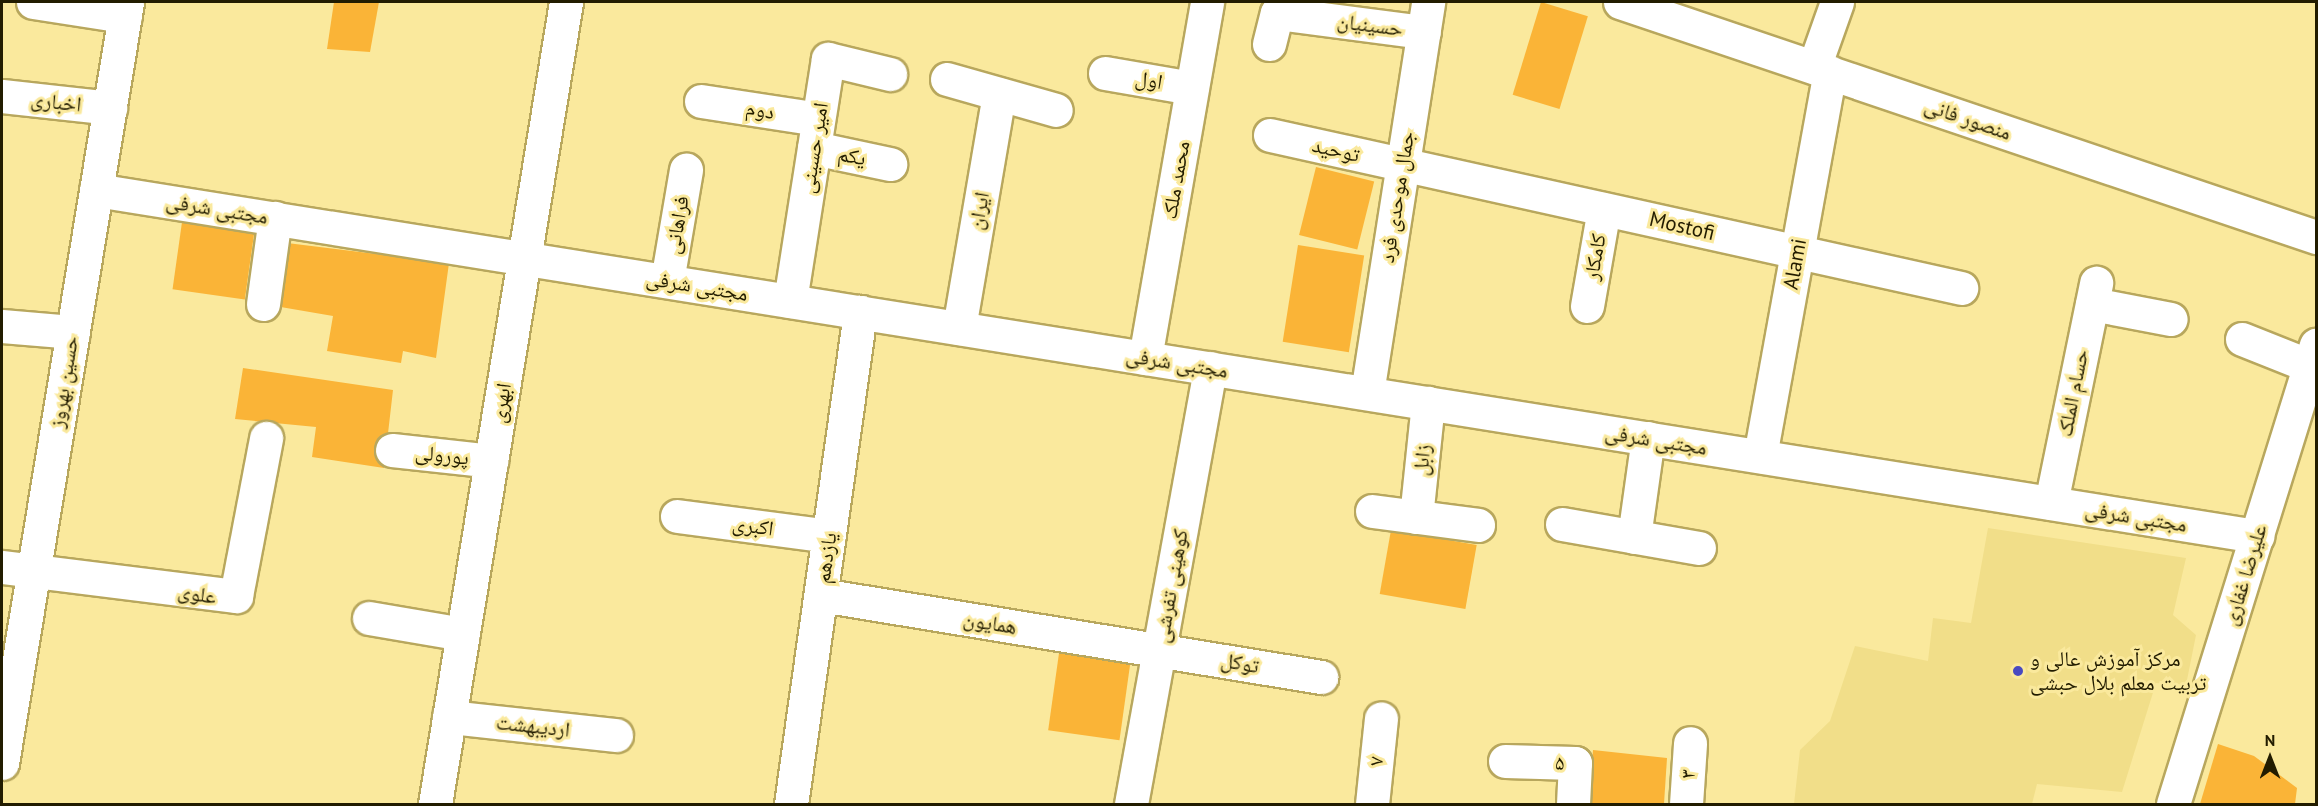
<!DOCTYPE html>
<meta charset="utf-8">
<style>
body{margin:0}
#map{position:relative;width:2318px;height:806px;overflow:hidden;background:#fae99d;font-family:"PT Sans","Noto Naskh Arabic",sans-serif}
div>[style]{position:absolute}
.built>*{inset:0;background:#f1de89}
.building>*{inset:0;background:#fab437;transform-origin:0 0}
.roads{filter:drop-shadow(2px 0 #b8a75d) drop-shadow(-2px 0 #b8a75d) drop-shadow(0 2px #b8a75d) drop-shadow(0 -2px #b8a75d)}
.minor>*{height:33px;margin:-16.5px;padding:0 16.5px;transform-origin:16.5px;border-radius:16.5px;background:#fff}
.dots>*{width:16px;height:16px;translate:-50% -50%;box-sizing:border-box;border:3px solid #fae99d;border-radius:50%}
span{translate:-50% -50%;white-space:nowrap;text-align:center;line-height:1.15;-webkit-text-stroke:6px #fae99d;paint-order:stroke}
.street-label{font-size:21px;color:#221c00}
.poi-label{font-size:21px;color:#221c00}
.left{translate:0 -50%;text-align:left}
.frame{position:absolute;inset:0;border:3px solid #221c00;pointer-events:none}
.north{position:absolute;left:2240px;top:728px;width:60px;height:60px;-webkit-text-stroke:4px #fae99d;paint-order:stroke;rotate:0deg;font-size:16px;font-weight:700;line-height:24px;text-align:center;color:#221c00}
.north::after{content:'';display:block;margin:auto;width:21px;height:27px;background:#221c00;clip-path:polygon(50% 0,100% 100%,50% 72%,0 100%)}
</style>
<div id="map">
<div class="built">
<i style="clip-path:polygon(1988px 528px,2186px 558px,2173px 615px,2196px 635px,2186px 685px,2156px 683px,2122px 792px,2037px 784px,2032px 804px,1794px 804px,1800px 750px,1830px 721px,1855px 646px,1928px 661px,1933px 618px,1971px 623px)"></i>
</div>
<div class="building">
<i style="clip-path:polygon(334px 2px,379px 2px,370px 52px,327px 49px)"></i>
<i style="left:1541px;top:2px;width:49px;height:97px;rotate:17deg"></i>
<i style="left:1316px;top:167px;width:60px;height:70px;rotate:14deg"></i>
<i style="left:182px;top:222px;width:73px;height:68px;rotate:8deg"></i>
<i style="clip-path:polygon(279px 242px,449px 263px,436px 358px,403px 351px,401px 363px,327px 351px,333px 316px,269px 305px)"></i>
<i style="left:1298px;top:245px;width:67px;height:98px;rotate:9deg"></i>
<i style="clip-path:polygon(243px 368px,393px 390px,384px 468px,312px 457px,316px 427px,235px 419px)"></i>
<i style="left:1391px;top:530px;width:87px;height:65px;rotate:10deg"></i>
<i style="left:1060px;top:646px;width:72px;height:85px;rotate:8deg"></i>
<i style="clip-path:polygon(2218px 744px,2254px 756px,2297px 788px,2295px 804px,2200px 804px)"></i>
<i style="clip-path:polygon(1593px 750px,1667px 758px,1664px 804px,1589px 804px)"></i>
</div>
<div class="roads">
<div class="minor">
<i style="left:33px;top:2px;width:93px;rotate:8.7deg"></i>
<i style="left:1620px;top:2px;width:735px;rotate:18.66deg"></i>
<i style="left:1269px;top:44px;width:32px;rotate:-76deg"></i>
<i style="left:1277px;top:13px;width:148px;rotate:7.4deg"></i>
<i style="left:1814px;top:67px;width:69px;rotate:-70.5deg"></i>
<i style="left:1105px;top:73px;width:88px;rotate:9.8deg"></i>
<i style="left:947px;top:79px;width:113px;rotate:15.9deg"></i>
<i style="left:2px;top:96px;width:109px;rotate:6.3deg"></i>
<i style="left:701px;top:101px;width:118px;rotate:8.7deg"></i>
<i style="left:1270px;top:135px;width:708px;rotate:12.48deg"></i>
<i style="left:814px;top:148px;width:78px;rotate:11.9deg"></i>
<i style="left:96px;top:190px;width:2189px;rotate:9.1deg"></i>
<i style="left:667px;top:281px;width:113px;rotate:-80.3deg"></i>
<i style="left:790px;top:301px;width:245px;rotate:-81.1deg"></i>
<i style="left:828px;top:59px;width:64px;rotate:13.6deg"></i>
<i style="left:263px;top:304px;width:87px;rotate:-82.1deg"></i>
<i style="left:2092px;top:304px;width:80px;rotate:10.8deg"></i>
<i style="left:1587px;top:306px;width:98px;rotate:-80.1deg"></i>
<i style="left:2px;top:326px;width:71px;rotate:4.8deg"></i>
<i style="left:959px;top:328px;width:237px;rotate:-80.3deg"></i>
<i style="left:2242px;top:339px;width:73px;rotate:21.7deg"></i>
<i style="left:1145px;top:358px;width:361px;rotate:-80.1deg"></i>
<i style="left:1367px;top:393px;width:396px;rotate:-81.1deg"></i>
<i style="left:392px;top:450px;width:100px;rotate:6.3deg"></i>
<i style="left:1760px;top:456px;width:390px;rotate:-79.7deg"></i>
<i style="left:2051px;top:503px;width:225px;rotate:-78.4deg"></i>
<i style="left:1372px;top:511px;width:107px;rotate:7.5deg"></i>
<i style="left:677px;top:516px;width:153px;rotate:7.5deg"></i>
<i style="left:1416px;top:517px;width:115px;rotate:-84deg"></i>
<i style="left:1562px;top:524px;width:139px;rotate:9.9deg"></i>
<i style="left:1634px;top:537px;width:100px;rotate:-82deg"></i>
<i style="left:2px;top:567px;width:236px;rotate:7.1deg"></i>
<i style="left:236px;top:596px;width:161px;rotate:-79.2deg"></i>
<i style="left:821px;top:595px;width:507px;rotate:9.31deg"></i>
<i style="left:369px;top:618px;width:95px;rotate:9.7deg"></i>
<i style="left:449px;top:717px;width:168px;rotate:6.2deg"></i>
<i style="left:1505px;top:761px;width:70px;rotate:1.6deg"></i>
<i style="left:1575px;top:763px;width:41px;rotate:92.8deg"></i>
<i style="left:2px;top:763px;width:771px;rotate:-80.67deg"></i>
<i style="left:435px;top:804px;width:813px;rotate:-80.72deg"></i>
<i style="left:791px;top:804px;width:497px;rotate:-82deg"></i>
<i style="left:1131px;top:804px;width:443px;rotate:-79.7deg"></i>
<i style="left:1372px;top:804px;width:86px;rotate:-84deg"></i>
<i style="left:1686px;top:804px;width:61px;rotate:-86.2deg"></i>
<i style="left:2173px;top:804px;width:481px;rotate:-72.7deg"></i>
</div>
</div>
<div class="dots">
<i style="left:2018px;top:671px;background:#494ac0"></i>
</div>
<div class="street-label">
<span style="left:1370px;top:25px;rotate:7deg">حسینیان</span>
<span style="left:1149px;top:80px;rotate:10deg">اول</span>
<span style="left:56px;top:102px;rotate:6deg">اخباری</span>
<span style="left:760px;top:110px;rotate:9deg">دوم</span>
<span style="left:1968px;top:119px;rotate:19deg">منصور فانی</span>
<span style="left:814px;top:148px;rotate:-81deg">امیر حسینی</span>
<span style="left:1336px;top:150px;rotate:13deg">توحید</span>
<span style="left:852px;top:156px;rotate:11deg">یکم</span>
<span style="left:1176px;top:180px;rotate:-80deg">محمد ملک</span>
<span style="left:1397px;top:197px;rotate:-81deg">جمال موحدی فرد</span>
<span style="left:217px;top:209px;rotate:9deg">مجتبی شرفی</span>
<span style="left:979px;top:211px;rotate:-80deg">ایران</span>
<span style="left:677px;top:225px;rotate:-80deg">فراهانی</span>
<span style="left:1682px;top:226px;rotate:13deg">Mostofi</span>
<span style="left:1595px;top:257px;rotate:-80deg">کامکار</span>
<span style="left:1795px;top:264px;rotate:-80deg">Alami</span>
<span style="left:697px;top:286px;rotate:9deg">مجتبی شرفی</span>
<span style="left:1177px;top:363px;rotate:9deg">مجتبی شرفی</span>
<span style="left:64px;top:382px;rotate:-81deg">حسین بهروز</span>
<span style="left:2073px;top:393px;rotate:-79deg">حسام الملک</span>
<span style="left:501px;top:403px;rotate:-81deg">ابهری</span>
<span style="left:1656px;top:440px;rotate:9deg">مجتبی شرفی</span>
<span style="left:442px;top:455px;rotate:6deg">پورولی</span>
<span style="left:1422px;top:460px;rotate:-84deg">زابل</span>
<span style="left:2136px;top:517px;rotate:9deg">مجتبی شرفی</span>
<span style="left:753px;top:526px;rotate:8deg">اکبری</span>
<span style="left:826px;top:558px;rotate:-82deg">یازدهم</span>
<span style="left:2245px;top:575px;rotate:-73deg">علیرضا غفاری</span>
<span style="left:1171px;top:586px;rotate:-80deg">کوهینی تفرشی</span>
<span style="left:197px;top:594px;rotate:9deg">علوی</span>
<span style="left:990px;top:623px;rotate:9deg">همایون</span>
<span style="left:1240px;top:663px;rotate:10deg">توکل</span>
<span style="left:533px;top:726px;rotate:6deg">اردیبهشت</span>
<span style="left:1376px;top:761px;rotate:-84deg">۷</span>
<span style="left:1560px;top:763px;rotate:4deg">۵</span>
<span style="left:1688px;top:774px;rotate:-86deg">۳</span>
</div>
<div class="poi-label">
<span class="left" style="left:2030px;top:671px">مرکز آموزش عالی و<br>تربیت معلم بلال حبشی</span>
</div>
<div class="frame"></div>
<div class="north">N</div>
</div>
